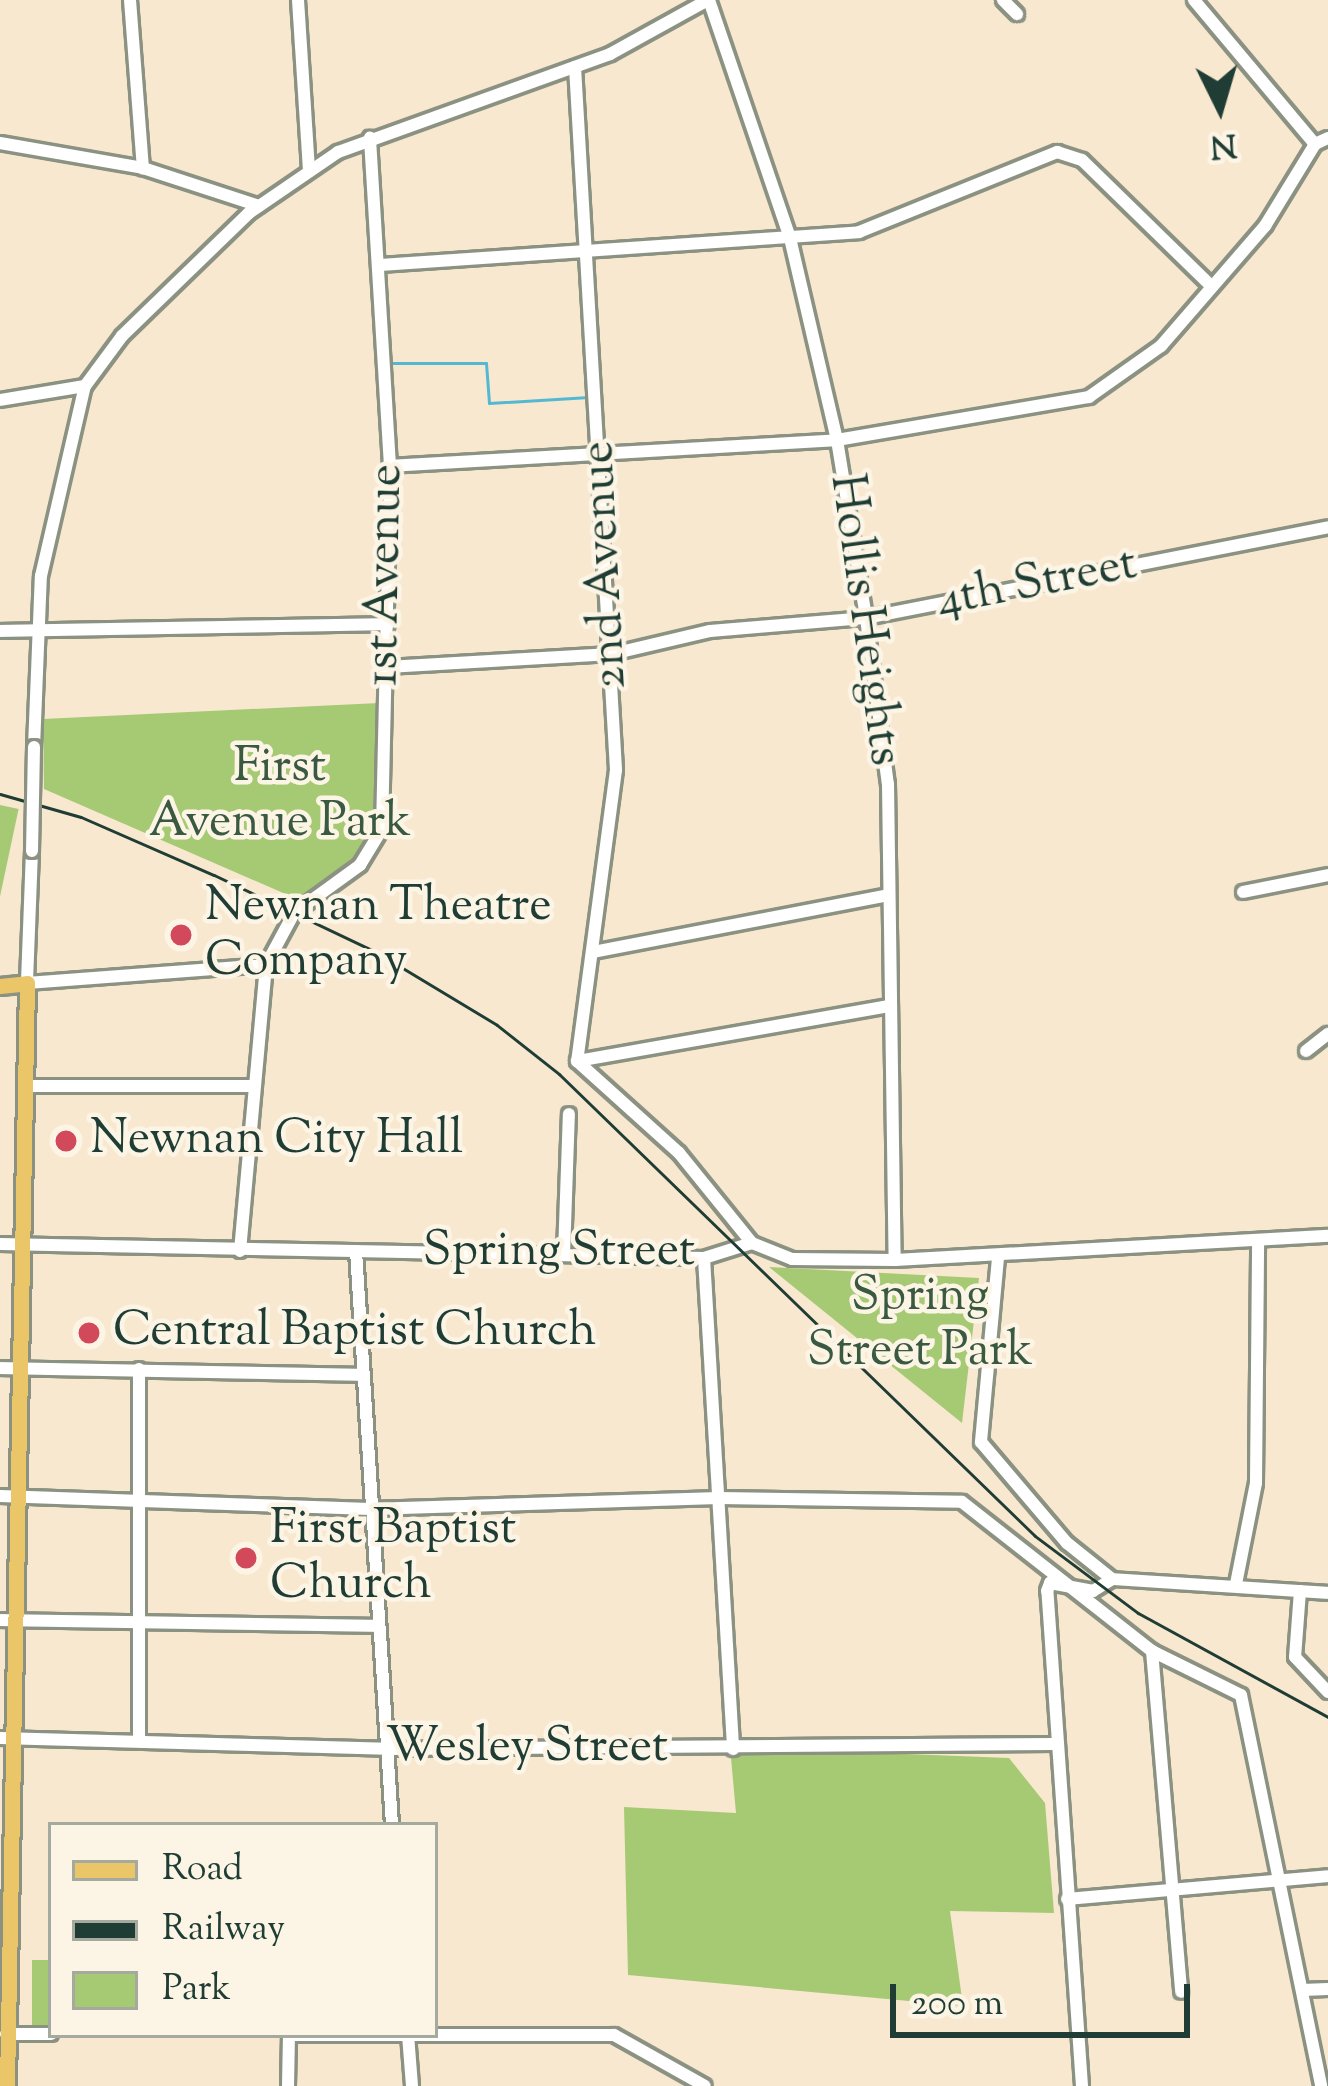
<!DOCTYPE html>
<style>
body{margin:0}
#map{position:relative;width:1328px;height:2086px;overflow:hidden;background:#f8e8d0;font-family:"Sorts Mill Goudy",serif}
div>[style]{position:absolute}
.green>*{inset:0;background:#a6ca74;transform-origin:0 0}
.stream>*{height:3px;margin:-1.5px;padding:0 1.5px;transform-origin:1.5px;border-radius:1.5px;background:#55b8d3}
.roads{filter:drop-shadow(3px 0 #8c9282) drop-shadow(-3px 0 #8c9282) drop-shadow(0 3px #8c9282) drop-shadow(0 -3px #8c9282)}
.minor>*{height:12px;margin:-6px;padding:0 6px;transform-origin:6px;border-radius:6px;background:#fff}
.major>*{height:15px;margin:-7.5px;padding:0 7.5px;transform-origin:7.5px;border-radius:7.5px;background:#ebc669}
.rail>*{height:3px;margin:-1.5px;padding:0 1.5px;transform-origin:1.5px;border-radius:1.5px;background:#1f3d34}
.bridges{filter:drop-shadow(3px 0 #8c9282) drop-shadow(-3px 0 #8c9282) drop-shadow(0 3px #8c9282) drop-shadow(0 -3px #8c9282)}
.minor-bridge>*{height:12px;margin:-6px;padding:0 6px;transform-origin:6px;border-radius:6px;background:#fff}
.dots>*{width:33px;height:33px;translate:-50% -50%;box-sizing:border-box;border:6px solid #fcf5e5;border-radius:50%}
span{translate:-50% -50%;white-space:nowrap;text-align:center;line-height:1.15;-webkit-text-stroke:9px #fcf5e5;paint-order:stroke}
.street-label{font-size:48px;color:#1f3d34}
.park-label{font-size:48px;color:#3a5941}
.poi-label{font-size:48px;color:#1f3d34}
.left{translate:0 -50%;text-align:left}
.legend{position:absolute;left:48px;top:1822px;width:390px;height:216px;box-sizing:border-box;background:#fcf5e5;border:3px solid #a4ab9e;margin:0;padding:15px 21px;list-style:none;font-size:36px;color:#1f3d34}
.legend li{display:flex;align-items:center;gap:24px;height:60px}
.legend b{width:60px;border:3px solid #a4ab9e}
.north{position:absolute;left:1160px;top:48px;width:120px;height:120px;-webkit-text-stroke:9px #fcf5e5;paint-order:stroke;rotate:175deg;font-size:33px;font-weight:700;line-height:48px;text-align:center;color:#1f3d34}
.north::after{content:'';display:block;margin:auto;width:42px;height:54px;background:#1f3d34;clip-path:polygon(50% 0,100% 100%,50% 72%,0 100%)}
.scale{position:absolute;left:890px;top:1984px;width:300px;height:54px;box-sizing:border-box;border:6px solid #1f3d34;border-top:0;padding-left:15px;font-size:36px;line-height:42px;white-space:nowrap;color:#1f3d34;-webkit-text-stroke:9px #fcf5e5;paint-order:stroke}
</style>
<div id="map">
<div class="green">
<i style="clip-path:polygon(379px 703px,371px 845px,297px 899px,44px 789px,43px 719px)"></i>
<i style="left:0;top:805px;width:19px;height:122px;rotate:12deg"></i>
<i style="clip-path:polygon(769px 1267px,979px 1278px,962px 1423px)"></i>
<i style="clip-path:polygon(730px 1747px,1009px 1758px,1045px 1803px,1054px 1913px,950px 1911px,963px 2006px,628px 1975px,624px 1807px,736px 1813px)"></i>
<i style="left:32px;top:1960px;width:19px;height:67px"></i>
</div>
<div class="stream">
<i style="left:391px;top:363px;width:95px"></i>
<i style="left:486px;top:363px;width:40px;rotate:85.7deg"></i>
<i style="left:489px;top:403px;width:100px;rotate:-3.4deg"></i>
</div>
<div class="roads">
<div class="minor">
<i style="left:130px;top:0;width:169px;rotate:85.6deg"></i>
<i style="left:298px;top:0;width:168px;rotate:86.3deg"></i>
<i style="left:709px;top:0;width:251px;rotate:71.2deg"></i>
<i style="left:790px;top:238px;width:207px;rotate:76.9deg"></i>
<i style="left:837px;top:440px;width:180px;rotate:80.7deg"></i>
<i style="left:866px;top:618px;width:167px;rotate:82.5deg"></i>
<i style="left:888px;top:784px;width:476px;rotate:89.2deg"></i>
<i style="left:1003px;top:0;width:20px;rotate:45deg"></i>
<i style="left:1194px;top:0;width:188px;rotate:50deg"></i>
<i style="left:575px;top:67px;width:704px;rotate:86.66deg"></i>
<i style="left:616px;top:770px;width:294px;rotate:97.6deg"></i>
<i style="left:0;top:143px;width:145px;rotate:9.9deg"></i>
<i style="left:143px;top:168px;width:122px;rotate:18.1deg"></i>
<i style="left:379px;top:265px;width:481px;rotate:-3.9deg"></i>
<i style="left:859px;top:232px;width:214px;rotate:-22deg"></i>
<i style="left:1057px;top:152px;width:26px;rotate:18deg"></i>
<i style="left:1082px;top:160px;width:180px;rotate:44.3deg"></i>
<i style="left:0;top:400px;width:86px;rotate:-9.4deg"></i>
<i style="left:390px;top:466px;width:448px;rotate:-3.3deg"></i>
<i style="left:837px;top:440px;width:256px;rotate:-9.7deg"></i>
<i style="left:1089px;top:397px;width:88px;rotate:-35.3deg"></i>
<i style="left:1161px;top:346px;width:159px;rotate:-49.1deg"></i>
<i style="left:1265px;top:226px;width:96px;rotate:-58.6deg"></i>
<i style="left:1315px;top:144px;width:14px;rotate:-25deg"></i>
<i style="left:0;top:631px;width:388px;rotate:-1deg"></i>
<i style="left:387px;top:667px;width:225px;rotate:-3.3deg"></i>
<i style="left:612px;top:654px;width:101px;rotate:-13.2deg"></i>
<i style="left:710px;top:631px;width:157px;rotate:-4.8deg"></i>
<i style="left:866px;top:618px;width:471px;rotate:-11.1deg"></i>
<i style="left:34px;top:747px;width:171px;rotate:-87.7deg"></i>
<i style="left:41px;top:576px;width:195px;rotate:-77deg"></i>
<i style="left:85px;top:386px;width:62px;rotate:-53.5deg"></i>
<i style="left:122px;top:336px;width:177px;rotate:-44.1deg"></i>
<i style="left:249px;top:213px;width:108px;rotate:-34.4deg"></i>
<i style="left:338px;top:152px;width:289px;rotate:-19.8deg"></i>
<i style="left:610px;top:54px;width:112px;rotate:-28.9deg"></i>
<i style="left:32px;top:851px;width:132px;rotate:92.2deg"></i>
<i style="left:27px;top:983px;width:240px;rotate:-4.3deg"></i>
<i style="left:1243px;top:892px;width:87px;rotate:-11.3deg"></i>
<i style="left:593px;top:952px;width:300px;rotate:-10.9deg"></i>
<i style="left:1306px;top:1051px;width:28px;rotate:-38deg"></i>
<i style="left:577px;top:1061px;width:318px;rotate:-10deg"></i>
<i style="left:577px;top:1061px;width:137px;rotate:42deg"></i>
<i style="left:679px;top:1153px;width:116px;rotate:51deg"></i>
<i style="left:25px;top:1086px;width:226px"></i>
<i style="left:0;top:1244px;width:704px;rotate:1.14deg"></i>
<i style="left:704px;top:1258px;width:50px;rotate:-17.4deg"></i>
<i style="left:752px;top:1243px;width:43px;rotate:21.8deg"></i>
<i style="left:792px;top:1259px;width:103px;rotate:0.6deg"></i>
<i style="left:895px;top:1260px;width:434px;rotate:-3.2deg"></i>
<i style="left:240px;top:1251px;width:287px;rotate:-84.8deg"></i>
<i style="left:266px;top:965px;width:59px;rotate:-61.7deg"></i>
<i style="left:294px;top:913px;width:82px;rotate:-36deg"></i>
<i style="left:360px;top:865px;width:42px;rotate:-58.6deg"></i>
<i style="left:382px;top:829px;width:363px;rotate:-88.7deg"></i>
<i style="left:390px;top:466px;width:329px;rotate:-93.5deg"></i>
<i style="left:356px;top:1251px;width:575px;rotate:86.41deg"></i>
<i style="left:564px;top:1254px;width:140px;rotate:-88deg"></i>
<i style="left:704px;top:1258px;width:492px;rotate:86.6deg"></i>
<i style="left:998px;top:1258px;width:185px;rotate:95.3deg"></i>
<i style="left:981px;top:1442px;width:133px;rotate:49.6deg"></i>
<i style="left:1067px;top:1543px;width:58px;rotate:38.7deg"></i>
<i style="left:0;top:1368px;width:364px;rotate:1.1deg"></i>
<i style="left:0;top:1496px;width:370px;rotate:2deg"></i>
<i style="left:370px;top:1509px;width:349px;rotate:-1.8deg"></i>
<i style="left:719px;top:1498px;width:243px;rotate:0.9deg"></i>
<i style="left:962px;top:1502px;width:241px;rotate:38.1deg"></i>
<i style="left:1152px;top:1651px;width:99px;rotate:26.3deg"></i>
<i style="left:1241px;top:1695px;width:399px;rotate:78.4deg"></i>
<i style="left:1112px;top:1579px;width:216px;rotate:3.7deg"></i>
<i style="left:1236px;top:1584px;width:103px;rotate:-78.8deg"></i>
<i style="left:1256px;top:1483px;width:241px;rotate:-89.5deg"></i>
<i style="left:1300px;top:1591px;width:66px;rotate:94.3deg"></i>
<i style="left:1295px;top:1657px;width:48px;rotate:46.7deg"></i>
<i style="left:0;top:1620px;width:379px;rotate:0.9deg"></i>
<i style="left:1152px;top:1651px;width:342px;rotate:85.1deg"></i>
<i style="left:0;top:1738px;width:386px;rotate:1.6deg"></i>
<i style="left:386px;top:1749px;width:668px;rotate:-0.43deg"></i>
<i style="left:139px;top:1741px;width:372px;rotate:-90deg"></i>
<i style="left:1067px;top:1899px;width:262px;rotate:-5deg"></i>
<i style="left:1302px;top:1990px;width:26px;rotate:-2deg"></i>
<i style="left:6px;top:2034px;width:45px"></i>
<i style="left:290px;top:2035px;width:324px"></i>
<i style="left:614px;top:2035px;width:104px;rotate:29.3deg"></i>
<i style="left:408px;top:2035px;width:51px;rotate:85.5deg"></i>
<i style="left:288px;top:2086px;width:51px;rotate:-88.9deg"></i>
<i style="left:1082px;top:2086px;width:496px;rotate:-94deg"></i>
<i style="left:1047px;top:1591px;width:9px;rotate:-69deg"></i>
<i style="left:1050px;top:1583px;width:44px;rotate:10.5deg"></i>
<i style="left:1093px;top:1591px;width:22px;rotate:-32deg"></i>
</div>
<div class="major">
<i style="left:0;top:986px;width:27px;rotate:-6deg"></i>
<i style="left:27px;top:983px;width:1103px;rotate:91.04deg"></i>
</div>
</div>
<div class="rail">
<i style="left:0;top:794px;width:84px;rotate:15.9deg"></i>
<i style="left:81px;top:817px;width:145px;rotate:23.6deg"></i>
<i style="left:214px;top:875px;width:179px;rotate:25.4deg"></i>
<i style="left:376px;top:952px;width:141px;rotate:31.1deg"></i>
<i style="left:497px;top:1025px;width:79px;rotate:38.3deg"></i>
<i style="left:559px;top:1074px;width:663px;rotate:44.14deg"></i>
<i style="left:1035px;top:1536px;width:129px;rotate:36.8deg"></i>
<i style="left:1138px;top:1613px;width:217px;rotate:28.7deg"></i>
</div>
<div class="bridges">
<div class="minor-bridge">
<i style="left:32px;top:851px;width:104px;rotate:-88.9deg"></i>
</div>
</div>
<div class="dots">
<i style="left:181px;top:935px;background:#d1495b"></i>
<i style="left:66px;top:1141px;background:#d1495b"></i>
<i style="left:89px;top:1333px;background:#d1495b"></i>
<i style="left:246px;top:1558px;background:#d1495b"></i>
</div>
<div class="street-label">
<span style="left:606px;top:565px;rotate:-93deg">2nd Avenue</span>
<span style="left:386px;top:575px;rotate:-89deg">1st Avenue</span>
<span style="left:1037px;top:584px;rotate:-11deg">4th Street</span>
<span style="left:864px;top:620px;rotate:82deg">Hollis Heights</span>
<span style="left:559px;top:1253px">Spring Street</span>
<span style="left:527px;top:1749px">Wesley Street</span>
</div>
<div class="park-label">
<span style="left:280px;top:796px">First<br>Avenue Park</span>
<span style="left:920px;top:1325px">Spring<br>Street Park</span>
</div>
<div class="poi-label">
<span class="left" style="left:205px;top:935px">Newnan Theatre<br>Company</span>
<span class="left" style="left:90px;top:1141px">Newnan City Hall</span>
<span class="left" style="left:113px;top:1333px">Central Baptist Church</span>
<span class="left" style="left:270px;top:1558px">First Baptist<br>Church</span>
</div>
<ul class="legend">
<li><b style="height:15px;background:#ebc669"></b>Road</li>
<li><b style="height:15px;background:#1f3d34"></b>Railway</li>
<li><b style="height:33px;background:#a6ca74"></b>Park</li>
</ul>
<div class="north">N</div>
<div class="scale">200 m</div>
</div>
